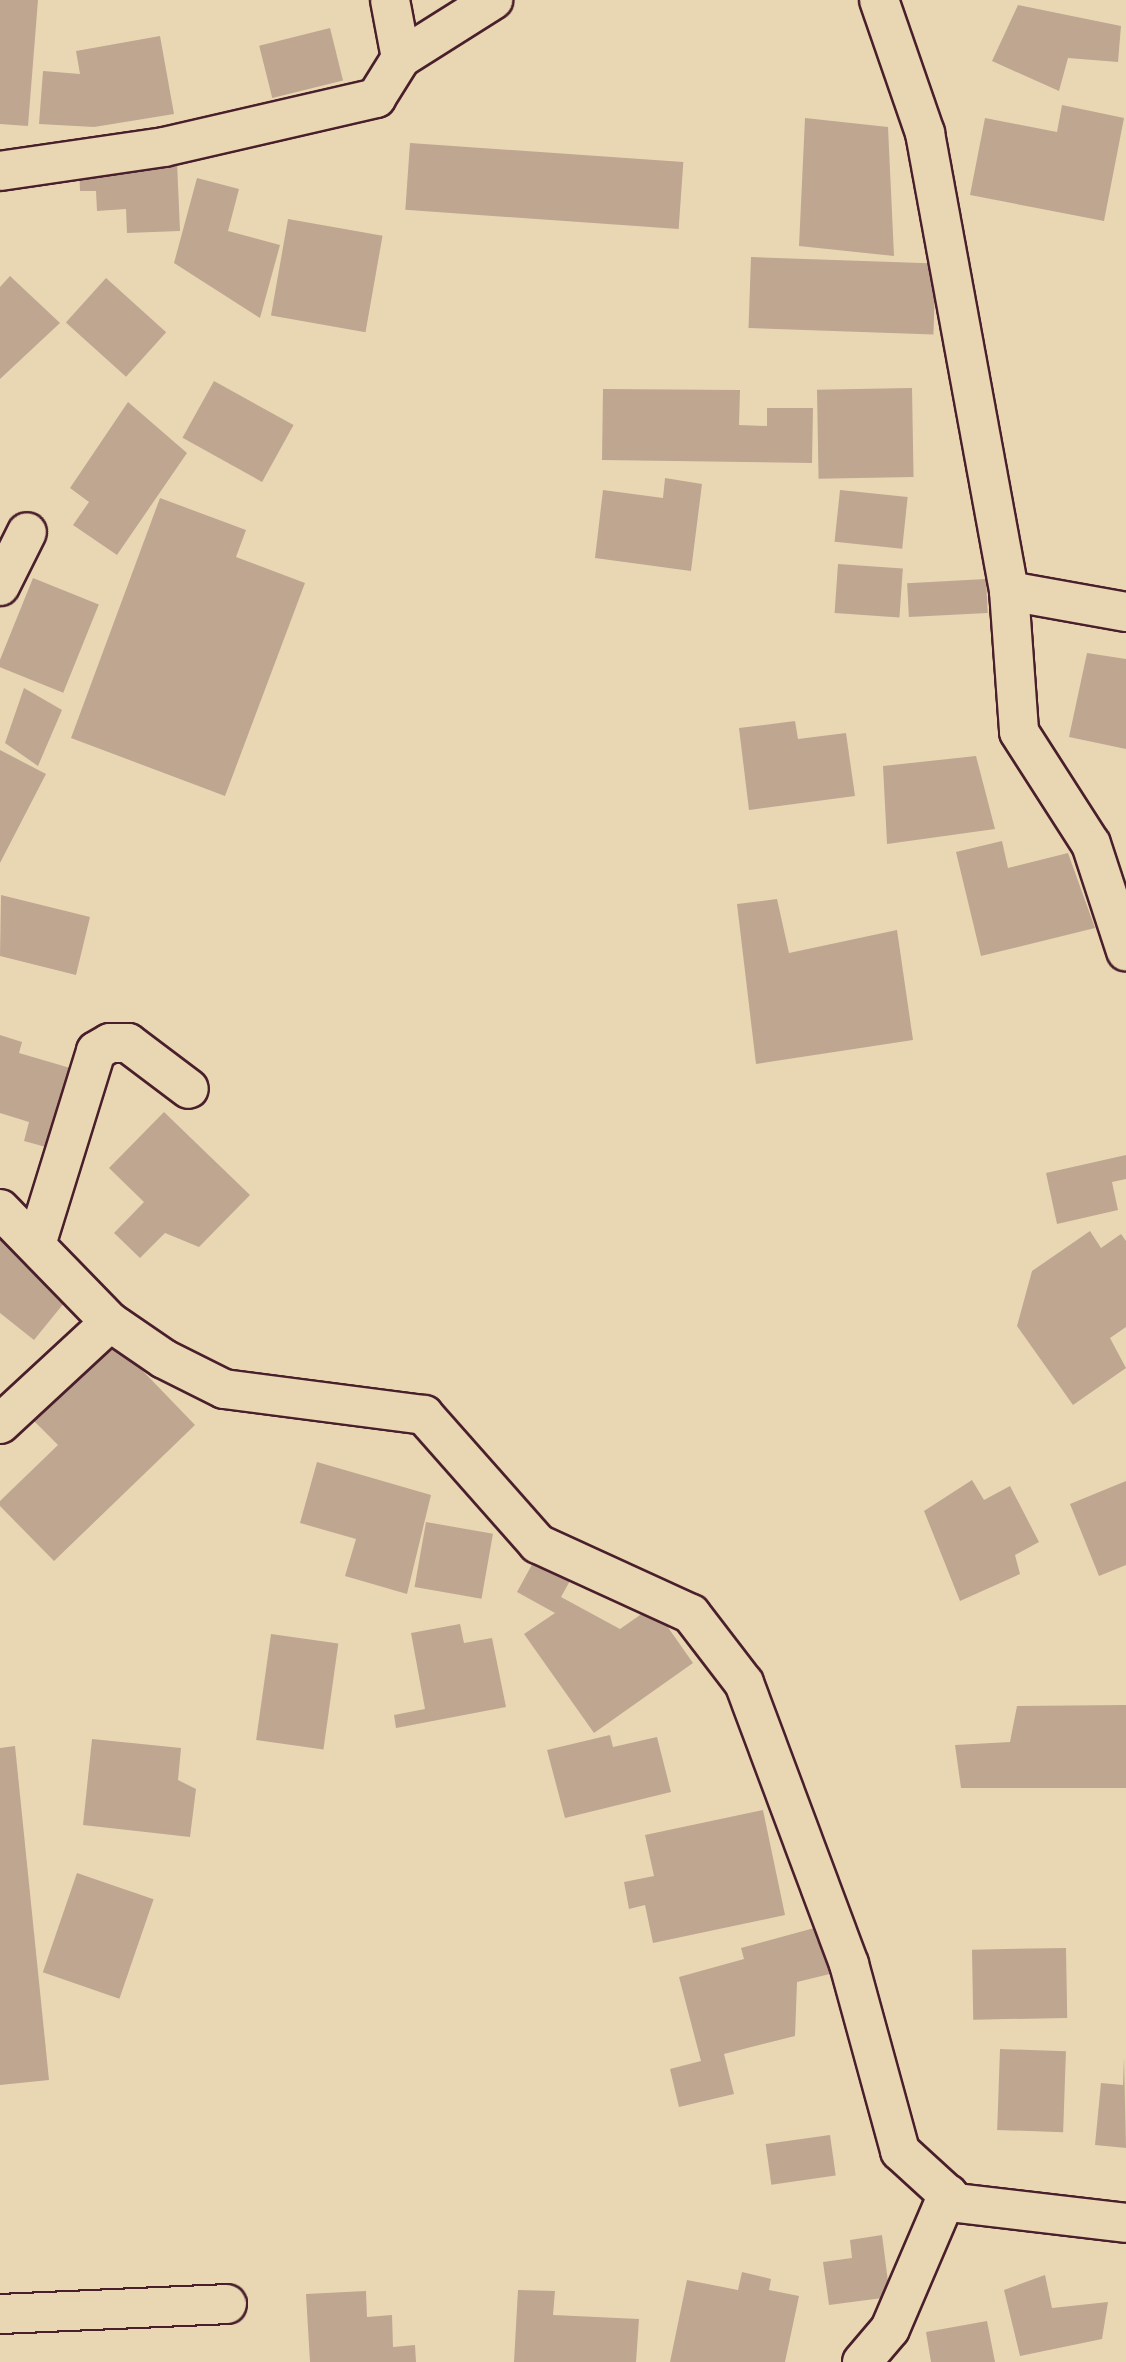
<!DOCTYPE html>
<style>
body{margin:0}
#map{position:relative;width:1126px;height:2362px;overflow:hidden;background:#e9d7b4;font-family:Sriracha,sans-serif}
div>[style]{position:absolute}
.building>*{inset:0;background:#bfa691;transform-origin:0 0}
.roads{filter:drop-shadow(2px 0 #4a1f2b) drop-shadow(-2px 0 #4a1f2b) drop-shadow(0 2px #4a1f2b) drop-shadow(0 -2px #4a1f2b)}
.minor>*{height:38px;margin:-19px;padding:0 19px;transform-origin:19px;border-radius:19px;background:#e9d7b4}
span{translate:-50% -50%;white-space:nowrap;text-align:center;line-height:1.15;-webkit-text-stroke:7px #e9d7b4;paint-order:stroke}
</style>
<div id="map">
<div class="building">
<i style="clip-path:polygon(0 0,38px 0,28px 126px,0 124px)"></i>
<i style="clip-path:polygon(1018px 5px,1121px 26px,1118px 62px,1068px 58px,1059px 91px,992px 61px)"></i>
<i style="left:330px;top:28px;width:54px;height:73px;rotate:76deg"></i>
<i style="clip-path:polygon(160px 36px,174px 114px,94px 127px,39px 124px,43px 71px,80px 74px,76px 51px)"></i>
<i style="clip-path:polygon(1062px 105px,1124px 118px,1104px 221px,970px 195px,985px 118px,1057px 132px)"></i>
<i style="clip-path:polygon(805px 118px,888px 127px,894px 256px,799px 246px)"></i>
<i style="left:410px;top:143px;width:274px;height:67px;rotate:4deg"></i>
<i style="clip-path:polygon(177px 161px,180px 231px,127px 233px,126px 209px,97px 211px,96px 191px,80px 191px,79px 165px)"></i>
<i style="clip-path:polygon(197px 178px,239px 189px,228px 231px,280px 245px,260px 318px,174px 263px)"></i>
<i style="left:288px;top:219px;width:96px;height:98px;rotate:10deg"></i>
<i style="left:751px;top:257px;width:185px;height:71px;rotate:2deg"></i>
<i style="clip-path:polygon(10px 276px,60px 323px,0 379px,0 287px)"></i>
<i style="left:106px;top:278px;width:81px;height:60px;rotate:42deg"></i>
<i style="left:214px;top:381px;width:91px;height:65px;rotate:29deg"></i>
<i style="left:912px;top:388px;width:89px;height:95px;rotate:89deg"></i>
<i style="clip-path:polygon(603px 389px,740px 390px,739px 425px,767px 426px,767px 408px,813px 408px,812px 463px,602px 460px)"></i>
<i style="clip-path:polygon(128px 402px,187px 453px,117px 555px,73px 525px,89px 502px,70px 488px)"></i>
<i style="clip-path:polygon(665px 478px,702px 484px,691px 571px,595px 558px,603px 490px,663px 498px)"></i>
<i style="left:840px;top:490px;width:68px;height:52px;rotate:6deg"></i>
<i style="clip-path:polygon(160px 498px,246px 530px,236px 557px,305px 583px,225px 796px,71px 738px)"></i>
<i style="left:838px;top:564px;width:65px;height:49px;rotate:4deg"></i>
<i style="left:33px;top:578px;width:71px;height:95px;rotate:22deg"></i>
<i style="left:986px;top:579px;width:34px;height:79px;rotate:87deg"></i>
<i style="clip-path:polygon(1087px 653px,1126px 659px,1126px 749px,1069px 737px)"></i>
<i style="clip-path:polygon(24px 688px,62px 710px,38px 766px,5px 743px)"></i>
<i style="clip-path:polygon(795px 721px,798px 739px,846px 733px,855px 796px,749px 810px,739px 728px)"></i>
<i style="clip-path:polygon(0 750px,46px 774px,0 863px)"></i>
<i style="clip-path:polygon(976px 756px,995px 829px,887px 844px,883px 766px)"></i>
<i style="clip-path:polygon(1002px 841px,1008px 868px,1068px 853px,1095px 928px,981px 956px,956px 852px)"></i>
<i style="clip-path:polygon(1px 895px,90px 917px,76px 975px,0 956px)"></i>
<i style="clip-path:polygon(777px 899px,789px 953px,897px 930px,913px 1040px,756px 1064px,737px 904px)"></i>
<i style="clip-path:polygon(0 1035px,22px 1042px,19px 1053px,77px 1070px,53px 1149px,24px 1141px,29px 1122px,0 1113px)"></i>
<i style="clip-path:polygon(164px 1112px,250px 1195px,199px 1247px,165px 1233px,140px 1258px,114px 1233px,144px 1202px,109px 1168px)"></i>
<i style="clip-path:polygon(1126px 1155px,1126px 1179px,1112px 1182px,1118px 1210px,1057px 1224px,1046px 1173px)"></i>
<i style="clip-path:polygon(1090px 1231px,1101px 1248px,1121px 1234px,1126px 1241px,1126px 1327px,1110px 1338px,1126px 1368px,1073px 1405px,1017px 1326px,1032px 1271px)"></i>
<i style="clip-path:polygon(0 1235px,73px 1292px,34px 1340px,0 1313px)"></i>
<i style="clip-path:polygon(114px 1341px,195px 1425px,54px 1561px,0 1506px,0 1501px,58px 1445px,33px 1420px)"></i>
<i style="clip-path:polygon(317px 1462px,431px 1495px,407px 1594px,345px 1576px,356px 1539px,300px 1523px)"></i>
<i style="clip-path:polygon(972px 1480px,984px 1500px,1010px 1486px,1039px 1542px,1015px 1555px,1020px 1574px,960px 1601px,924px 1511px)"></i>
<i style="clip-path:polygon(1126px 1481px,1126px 1565px,1099px 1576px,1070px 1504px)"></i>
<i style="left:426px;top:1522px;width:68px;height:66px;rotate:10deg"></i>
<i style="clip-path:polygon(535px 1559px,571px 1579px,561px 1597px,620px 1629px,653px 1606px,693px 1663px,594px 1733px,524px 1634px,555px 1613px,517px 1592px)"></i>
<i style="clip-path:polygon(460px 1624px,464px 1643px,492px 1638px,506px 1707px,396px 1728px,394px 1715px,425px 1709px,411px 1633px)"></i>
<i style="left:271px;top:1634px;width:68px;height:107px;rotate:8deg"></i>
<i style="clip-path:polygon(1126px 1705px,1126px 1788px,961px 1788px,955px 1745px,1010px 1742px,1017px 1706px)"></i>
<i style="clip-path:polygon(610px 1735px,613px 1747px,657px 1737px,671px 1792px,565px 1818px,547px 1750px)"></i>
<i style="clip-path:polygon(92px 1739px,181px 1748px,178px 1780px,196px 1789px,190px 1837px,83px 1825px)"></i>
<i style="clip-path:polygon(15px 1746px,49px 2080px,0 2085px,0 1748px)"></i>
<i style="clip-path:polygon(763px 1810px,785px 1915px,653px 1943px,645px 1905px,629px 1909px,624px 1882px,654px 1876px,645px 1835px)"></i>
<i style="left:77px;top:1873px;width:81px;height:105px;rotate:19deg"></i>
<i style="clip-path:polygon(829px 1924px,842px 1971px,797px 1982px,795px 2036px,724px 2054px,734px 2094px,679px 2107px,670px 2069px,701px 2061px,679px 1977px,744px 1959px,741px 1948px)"></i>
<i style="left:1066px;top:1948px;width:70px;height:94px;rotate:89deg"></i>
<i style="left:1000px;top:2049px;width:66px;height:81px;rotate:2deg"></i>
<i style="clip-path:polygon(1124px 2057px,1126px 2148px,1095px 2145px,1101px 2083px,1123px 2085px)"></i>
<i style="left:830px;top:2135px;width:41px;height:65px;rotate:82deg"></i>
<i style="clip-path:polygon(882px 2235px,890px 2297px,829px 2305px,823px 2262px,852px 2258px,850px 2240px)"></i>
<i style="clip-path:polygon(742px 2272px,771px 2279px,769px 2290px,799px 2296px,785px 2362px,670px 2362px,687px 2280px,738px 2290px)"></i>
<i style="clip-path:polygon(1045px 2275px,1052px 2308px,1108px 2302px,1102px 2339px,1020px 2356px,1004px 2290px)"></i>
<i style="clip-path:polygon(518px 2290px,555px 2291px,553px 2315px,639px 2319px,636px 2362px,514px 2362px)"></i>
<i style="clip-path:polygon(366px 2291px,367px 2317px,392px 2315px,393px 2347px,415px 2345px,416px 2362px,310px 2362px,306px 2294px)"></i>
<i style="clip-path:polygon(987px 2321px,995px 2362px,931px 2362px,926px 2332px)"></i>
</div>
<div class="roads">
<div class="minor">
<i style="left:390px;top:0;width:59px;rotate:79.3deg"></i>
<i style="left:879px;top:0;width:141px;rotate:70.9deg"></i>
<i style="left:925px;top:133px;width:466px;rotate:79.6deg"></i>
<i style="left:1009px;top:591px;width:141px;rotate:85.9deg"></i>
<i style="left:1019px;top:732px;width:133px;rotate:57.3deg"></i>
<i style="left:1091px;top:844px;width:113px;rotate:71.9deg"></i>
<i style="left:0;top:171px;width:166px;rotate:-8.3deg"></i>
<i style="left:164px;top:147px;width:218px;rotate:-13deg"></i>
<i style="left:376px;top:98px;width:47px;rotate:-58deg"></i>
<i style="left:401px;top:58px;width:109px;rotate:-32.2deg"></i>
<i style="left:0;top:586px;width:60px;rotate:-63.4deg"></i>
<i style="left:1009px;top:591px;width:119px;rotate:10.2deg"></i>
<i style="left:0;top:1209px;width:158px;rotate:45.8deg"></i>
<i style="left:110px;top:1322px;width:65px;rotate:34.4deg"></i>
<i style="left:164px;top:1359px;width:67px;rotate:26.6deg"></i>
<i style="left:224px;top:1389px;width:202px;rotate:7.4deg"></i>
<i style="left:424px;top:1415px;width:172px;rotate:48.5deg"></i>
<i style="left:538px;top:1544px;width:168px;rotate:24.6deg"></i>
<i style="left:691px;top:1614px;width:87px;rotate:52.5deg"></i>
<i style="left:744px;top:1683px;width:300px;rotate:69.5deg"></i>
<i style="left:849px;top:1964px;width:194px;rotate:74.7deg"></i>
<i style="left:900px;top:2151px;width:77px;rotate:42.4deg"></i>
<i style="left:957px;top:2203px;width:170px;rotate:6.7deg"></i>
<i style="left:36px;top:1245px;width:203px;rotate:-72.8deg"></i>
<i style="left:96px;top:1051px;width:16px;rotate:-30deg"></i>
<i style="left:110px;top:1043px;width:18px"></i>
<i style="left:128px;top:1043px;width:76px;rotate:37deg"></i>
<i style="left:0;top:1424px;width:150px;rotate:-42.8deg"></i>
<i style="left:0;top:2314px;width:227px;rotate:-2.5deg"></i>
<i style="left:862px;top:2362px;width:43px;rotate:-49.7deg"></i>
<i style="left:890px;top:2329px;width:147px;rotate:-66.8deg"></i>
</div>
</div>
</div>
